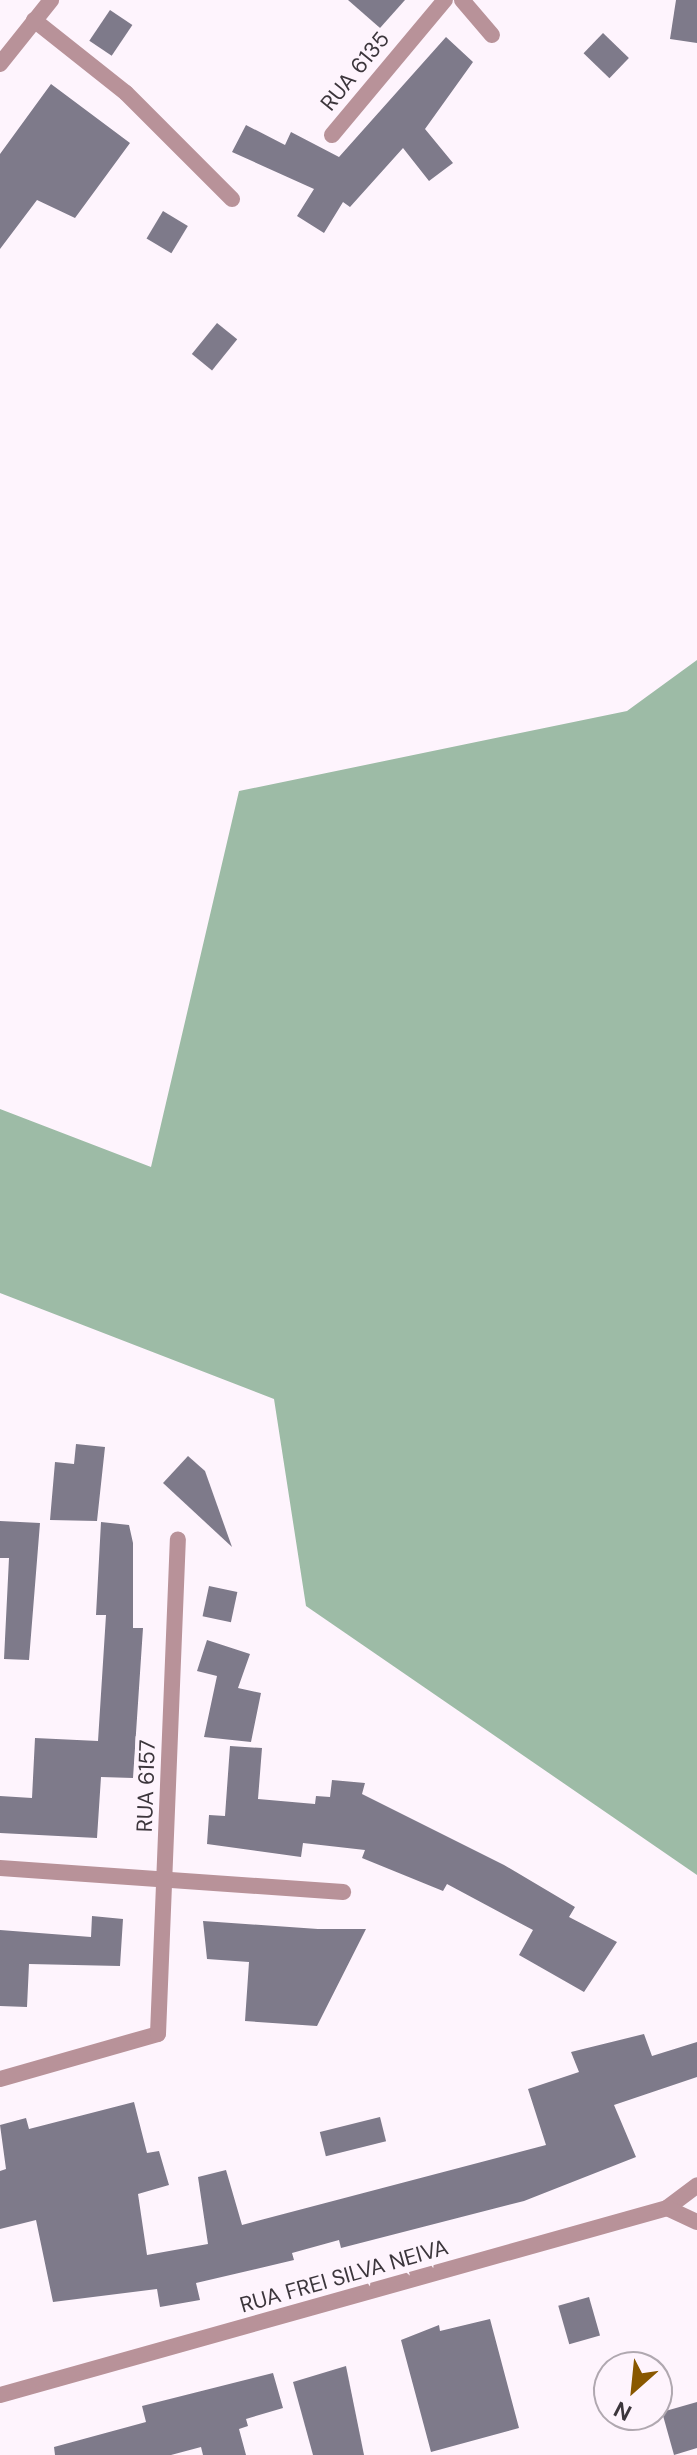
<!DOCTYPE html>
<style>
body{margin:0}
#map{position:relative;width:697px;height:2455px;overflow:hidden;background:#fef4fd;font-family:"DM Sans",sans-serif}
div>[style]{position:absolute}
.forest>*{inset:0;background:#9dbba6}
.building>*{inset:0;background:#7e7a8a;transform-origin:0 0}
.street>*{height:16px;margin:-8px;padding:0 8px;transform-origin:8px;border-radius:8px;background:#b89299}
span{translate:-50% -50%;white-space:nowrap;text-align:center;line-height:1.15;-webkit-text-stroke:8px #fef4fd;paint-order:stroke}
.street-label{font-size:22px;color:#3c363c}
.north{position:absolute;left:593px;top:2351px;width:80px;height:80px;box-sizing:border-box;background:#fef4fd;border:2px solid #b0a8b0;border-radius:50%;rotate:207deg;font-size:22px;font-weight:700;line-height:32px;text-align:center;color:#3c363c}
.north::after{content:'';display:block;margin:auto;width:28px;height:36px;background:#895800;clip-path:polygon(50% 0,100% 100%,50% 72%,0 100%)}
</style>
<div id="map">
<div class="forest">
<i style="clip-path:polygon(697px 660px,697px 1875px,306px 1606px,274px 1399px,0 1293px,0 1109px,151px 1167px,239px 791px,627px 711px)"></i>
</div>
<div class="building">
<i style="clip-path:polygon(348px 0,405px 0,380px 28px)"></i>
<i style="clip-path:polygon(676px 0,697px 0,697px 43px,670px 39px)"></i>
<i style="left:110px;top:10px;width:27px;height:37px;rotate:34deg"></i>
<i style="left:603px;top:33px;width:36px;height:28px;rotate:44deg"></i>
<i style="clip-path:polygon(446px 37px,473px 62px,425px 129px,453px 163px,429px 181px,403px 148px,350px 207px,343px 202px,324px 233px,297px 216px,314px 189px,232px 152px,246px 125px,285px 145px,291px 132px,339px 157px)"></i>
<i style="clip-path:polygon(51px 84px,130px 143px,75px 218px,37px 200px,0 249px,0 154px)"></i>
<i style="left:163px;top:211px;width:29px;height:32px;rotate:31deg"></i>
<i style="left:217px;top:323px;width:26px;height:40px;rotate:39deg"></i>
<i style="clip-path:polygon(76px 1444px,105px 1447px,97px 1521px,50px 1520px,55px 1462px,74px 1464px)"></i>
<i style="clip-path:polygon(188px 1456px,205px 1471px,232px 1547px,163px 1483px)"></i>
<i style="clip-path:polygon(0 1521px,40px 1523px,29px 1660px,4px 1659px,9px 1558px,0 1558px)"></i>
<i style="clip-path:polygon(101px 1522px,129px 1525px,133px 1543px,133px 1628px,143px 1628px,133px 1778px,101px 1777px,97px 1838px,0 1833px,0 1796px,32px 1798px,35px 1738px,98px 1741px,106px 1615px,96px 1615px)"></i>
<i style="left:209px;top:1586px;width:29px;height:31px;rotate:12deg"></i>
<i style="clip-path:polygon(207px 1640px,250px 1654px,238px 1688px,261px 1693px,251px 1742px,204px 1737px,217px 1676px,197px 1671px)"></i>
<i style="clip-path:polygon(230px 1746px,262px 1748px,258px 1799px,315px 1804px,316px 1796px,330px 1797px,332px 1780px,365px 1783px,362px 1794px,504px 1865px,575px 1907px,569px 1917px,617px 1942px,584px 1992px,519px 1955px,533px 1930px,447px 1884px,443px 1891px,362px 1858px,365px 1850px,303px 1843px,301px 1857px,207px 1844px,209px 1815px,225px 1816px)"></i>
<i style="clip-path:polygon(92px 1916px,123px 1919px,120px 1966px,29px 1964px,27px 2007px,0 2006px,0 1930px,91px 1937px)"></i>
<i style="clip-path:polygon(203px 1921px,318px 1929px,366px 1929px,317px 2026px,245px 2021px,249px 1962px,207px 1959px)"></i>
<i style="clip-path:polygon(644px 2034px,652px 2056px,697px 2042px,697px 2077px,614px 2105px,636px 2157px,524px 2201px,341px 2248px,339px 2240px,292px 2253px,294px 2260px,196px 2283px,200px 2300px,160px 2307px,157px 2289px,53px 2302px,36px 2220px,0 2229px,0 2171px,6px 2169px,0 2125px,26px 2118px,29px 2129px,134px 2102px,147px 2153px,159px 2151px,169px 2185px,138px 2194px,147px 2255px,208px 2244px,198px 2177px,226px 2170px,242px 2225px,546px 2145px,528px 2089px,579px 2072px,571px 2052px)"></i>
<i style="left:380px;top:2117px;width:25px;height:62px;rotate:76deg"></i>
<i style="left:589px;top:2297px;width:40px;height:32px;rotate:74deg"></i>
<i style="clip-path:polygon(490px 2319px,519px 2428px,431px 2452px,401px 2340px,439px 2325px,440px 2331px)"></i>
<i style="clip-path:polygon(346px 2366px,364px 2455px,313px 2455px,293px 2382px)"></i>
<i style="clip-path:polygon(273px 2373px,283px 2408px,246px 2419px,248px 2426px,239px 2429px,246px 2455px,203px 2455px,201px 2447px,171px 2455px,55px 2455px,54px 2447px,146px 2422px,142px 2406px)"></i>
<i style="clip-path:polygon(697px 2402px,697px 2448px,674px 2455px,662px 2412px)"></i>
</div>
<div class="street">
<i style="left:462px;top:0;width:46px;rotate:49.4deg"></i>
<i style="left:34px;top:20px;width:117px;rotate:38.4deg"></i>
<i style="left:126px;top:93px;width:150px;rotate:45deg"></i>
<i style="left:0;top:64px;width:82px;rotate:-51.4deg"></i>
<i style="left:332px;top:135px;width:176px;rotate:-50.1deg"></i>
<i style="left:0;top:1868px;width:344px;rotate:4deg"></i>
<i style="left:0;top:2079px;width:164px;rotate:-15.9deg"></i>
<i style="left:158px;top:2034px;width:495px;rotate:-87.7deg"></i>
<i style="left:667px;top:2208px;width:38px;rotate:-37deg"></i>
<i style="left:0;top:2395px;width:693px;rotate:-15.66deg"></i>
<i style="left:667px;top:2208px;width:33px;rotate:25deg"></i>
</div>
<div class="street-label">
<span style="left:355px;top:71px;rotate:-51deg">RUA 6135</span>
<span style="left:146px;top:1786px;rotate:-88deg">RUA 6157</span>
<span style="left:344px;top:2276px;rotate:-16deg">RUA FREI SILVA NEIVA</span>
</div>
<div class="north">N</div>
</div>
